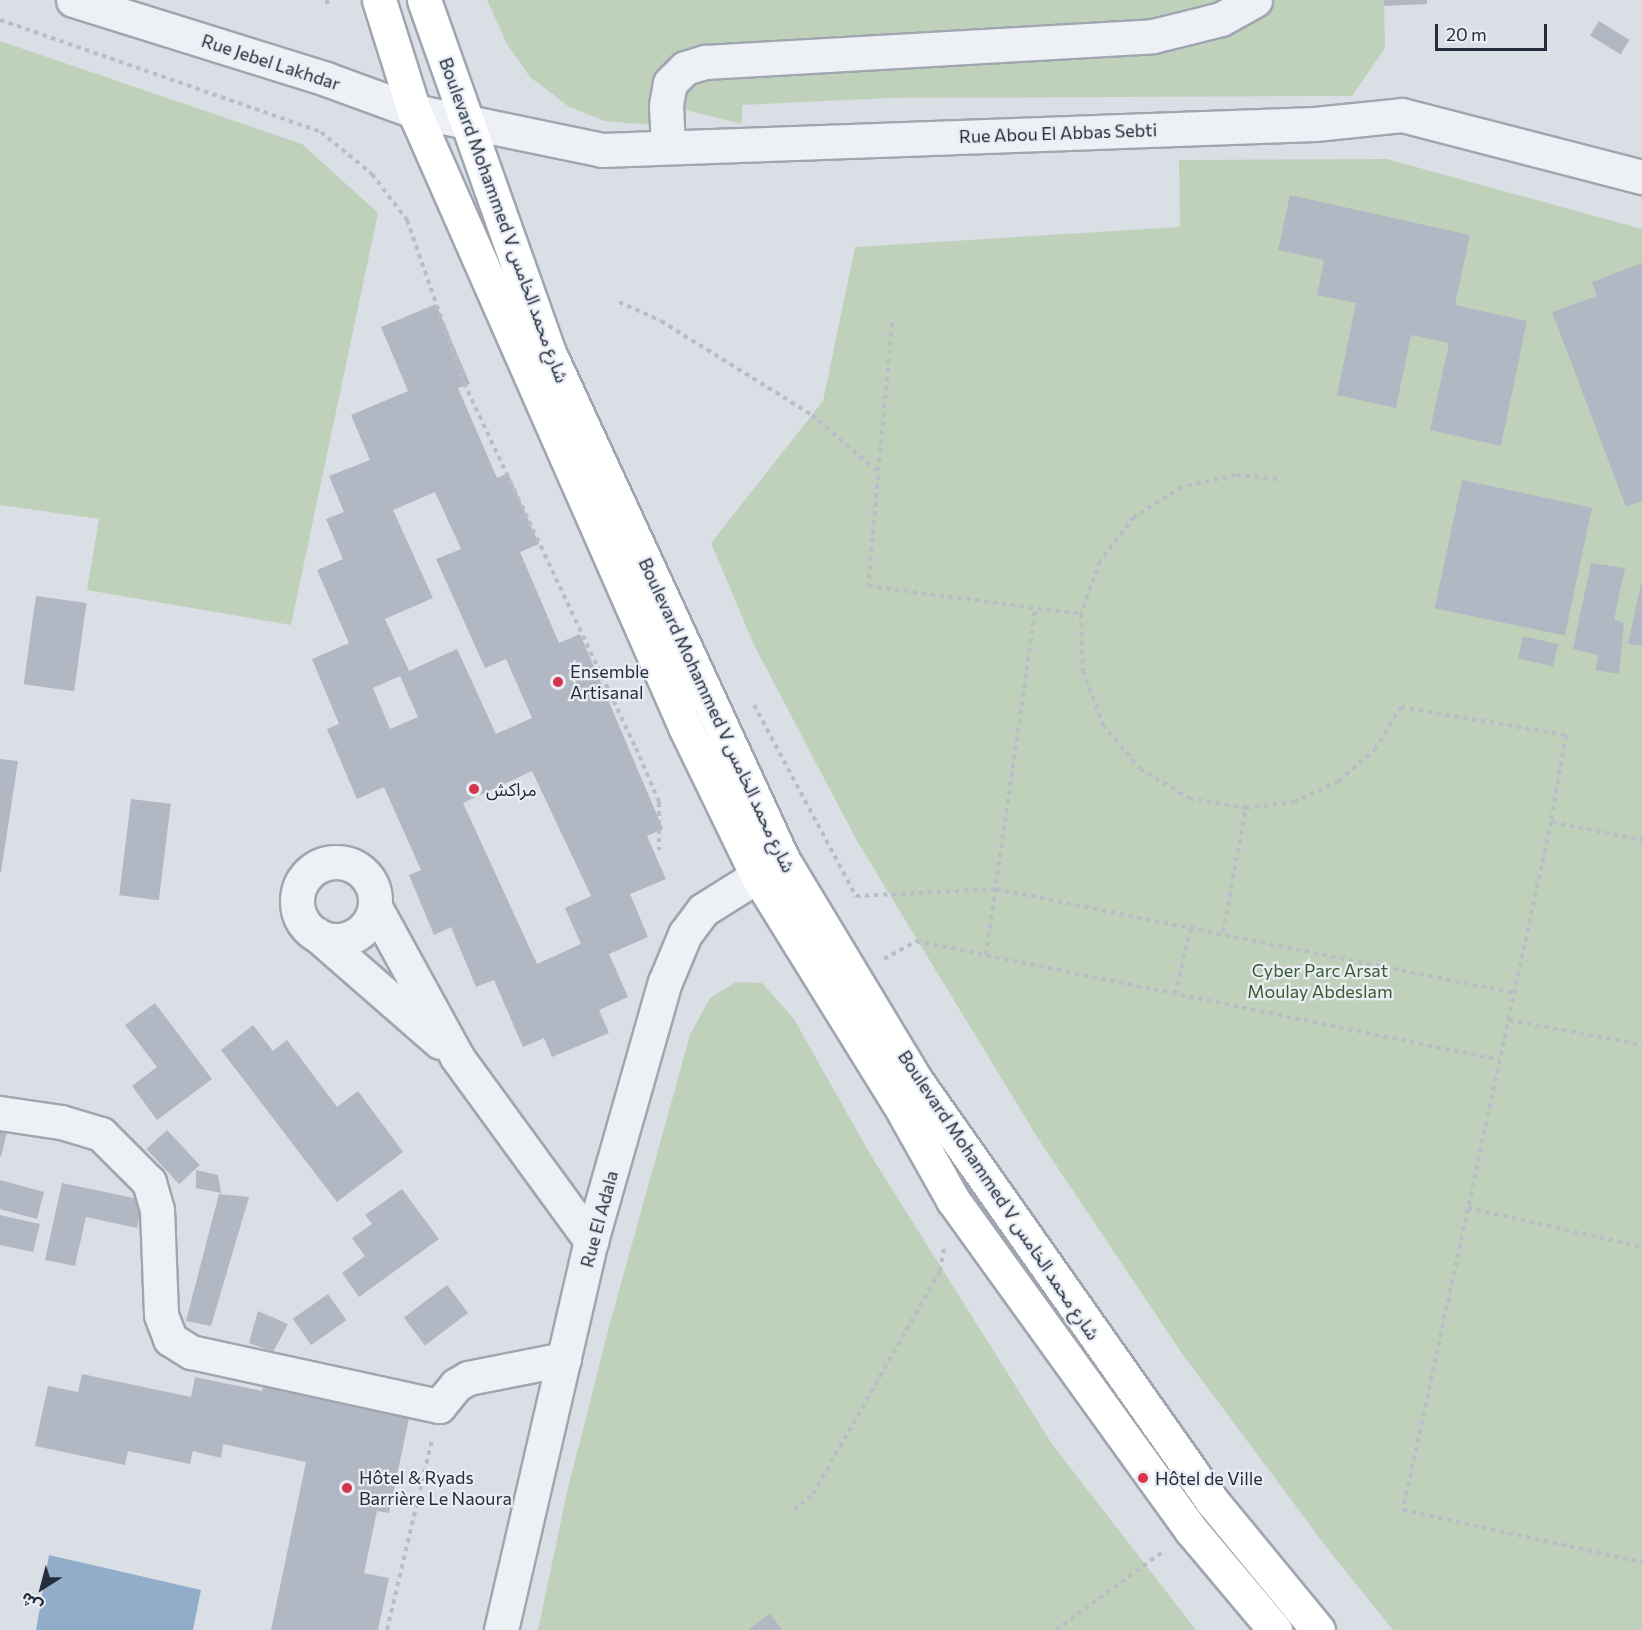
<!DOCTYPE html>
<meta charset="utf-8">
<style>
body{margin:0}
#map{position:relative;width:1642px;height:1630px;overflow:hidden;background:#dadfe6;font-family:Commissioner,"Noto Sans Arabic",sans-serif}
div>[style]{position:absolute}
.green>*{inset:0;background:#c0d1bb}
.water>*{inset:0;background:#92adca}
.building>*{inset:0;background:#b1b8c3;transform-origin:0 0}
.path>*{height:4px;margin-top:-2px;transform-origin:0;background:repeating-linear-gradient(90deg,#b9bdc5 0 4.5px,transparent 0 9px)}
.roads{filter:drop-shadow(2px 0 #a0a6b0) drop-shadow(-2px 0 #a0a6b0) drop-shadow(0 2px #a0a6b0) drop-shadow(0 -2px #a0a6b0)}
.minor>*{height:33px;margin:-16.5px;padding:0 16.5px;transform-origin:16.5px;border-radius:16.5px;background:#edf0f5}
.minor>.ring{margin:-16.5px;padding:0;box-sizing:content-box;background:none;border:33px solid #edf0f5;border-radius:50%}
.major>*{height:33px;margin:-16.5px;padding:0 16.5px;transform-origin:16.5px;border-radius:16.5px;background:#fff}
.dots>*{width:16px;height:16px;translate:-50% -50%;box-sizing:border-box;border:3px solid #eaeef4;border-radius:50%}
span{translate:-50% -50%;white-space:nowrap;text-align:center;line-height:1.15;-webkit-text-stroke:4.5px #eaeef4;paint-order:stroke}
.street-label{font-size:18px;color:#242d3d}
.poi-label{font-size:18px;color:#242d3d}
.left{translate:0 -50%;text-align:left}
.park-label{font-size:18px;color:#385a30}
.north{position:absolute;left:12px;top:1558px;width:60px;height:60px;-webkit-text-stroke:4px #eaeef4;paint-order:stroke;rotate:216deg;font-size:16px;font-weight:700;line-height:24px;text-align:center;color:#242d3d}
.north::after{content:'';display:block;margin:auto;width:21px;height:27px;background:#242d3d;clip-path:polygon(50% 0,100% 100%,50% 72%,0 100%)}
.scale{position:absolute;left:1435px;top:24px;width:112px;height:27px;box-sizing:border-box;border:3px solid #242d3d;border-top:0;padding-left:8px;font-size:18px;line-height:21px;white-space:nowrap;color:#242d3d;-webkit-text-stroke:4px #eaeef4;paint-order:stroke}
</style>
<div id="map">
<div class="green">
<i style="clip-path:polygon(487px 0,1384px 0,1385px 48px,1352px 96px,890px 98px,742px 105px,742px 124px,666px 105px,652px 125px,604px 121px,568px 106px,530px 77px,507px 44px)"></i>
<i style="clip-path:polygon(0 41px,302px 144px,378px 213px,291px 625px,87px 590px,99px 519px,0 505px)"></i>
<i style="clip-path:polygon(1387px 159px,1642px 229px,1642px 1630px,1393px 1630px,1330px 1552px,1183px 1355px,1039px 1140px,857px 841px,754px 645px,711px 543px,823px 401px,855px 247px,1180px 227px,1179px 160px)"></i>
<i style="clip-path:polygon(736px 982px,762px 983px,794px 1019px,870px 1154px,1052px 1444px,1196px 1630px,538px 1630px,567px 1492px,610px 1323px,690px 1035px,710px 998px)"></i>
</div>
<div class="water">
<i style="clip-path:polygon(49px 1555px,201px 1590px,193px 1630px,36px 1630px)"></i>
</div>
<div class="building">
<i style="clip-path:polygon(1384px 0,1427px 0,1427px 4px,1384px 6px)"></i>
<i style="left:1599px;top:21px;width:36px;height:17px;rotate:32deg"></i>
<i style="clip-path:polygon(1290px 195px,1470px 235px,1455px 305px,1527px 321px,1501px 446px,1430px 430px,1449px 343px,1411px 335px,1396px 408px,1337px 395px,1356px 303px,1317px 295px,1324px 260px,1278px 250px)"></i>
<i style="clip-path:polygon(1642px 263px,1642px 501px,1626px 507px,1552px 312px,1597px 296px,1592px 282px)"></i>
<i style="clip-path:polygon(evenodd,436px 304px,470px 384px,458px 388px,497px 478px,508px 473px,539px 544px,520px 552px,559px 643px,580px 634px,663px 829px,647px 836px,666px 879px,630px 894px,648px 937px,609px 954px,628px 997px,599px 1010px,609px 1033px,552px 1057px,544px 1038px,523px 1047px,494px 980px,476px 987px,451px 927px,434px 935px,409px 875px,421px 870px,384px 787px,357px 799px,327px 729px,339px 724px,312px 659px,349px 643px,317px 570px,343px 559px,326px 519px,344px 512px,329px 476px,370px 460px,351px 415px,408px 391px,381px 327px,436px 304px,435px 492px,461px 549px,436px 559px,485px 668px,506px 659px,532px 718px,496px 734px,457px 649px,409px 671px,385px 619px,433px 598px,393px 510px,435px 492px,436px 304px,400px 676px,418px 717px,390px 729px,373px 688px,400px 676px,436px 304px,532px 771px,591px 896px,565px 908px,581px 944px,537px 964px,463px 803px,532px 771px)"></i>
<i style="left:1462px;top:480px;width:133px;height:131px;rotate:12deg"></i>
<i style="clip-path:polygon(1591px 563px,1625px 568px,1614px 620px,1624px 623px,1619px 674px,1595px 670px,1598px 655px,1573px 649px)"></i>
<i style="clip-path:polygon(1641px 584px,1642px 584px,1642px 646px,1628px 644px)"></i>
<i style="left:36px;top:596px;width:51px;height:89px;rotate:8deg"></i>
<i style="left:1523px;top:636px;width:36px;height:23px;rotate:13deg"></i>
<i style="clip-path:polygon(0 759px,18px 761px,1px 872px,0 872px)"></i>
<i style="left:131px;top:799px;width:40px;height:97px;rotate:7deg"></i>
<i style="clip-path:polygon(155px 1003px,212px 1079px,157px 1120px,132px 1086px,157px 1067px,125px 1025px)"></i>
<i style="clip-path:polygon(253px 1025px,273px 1051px,287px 1040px,337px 1107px,358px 1091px,403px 1152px,337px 1202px,221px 1050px)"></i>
<i style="clip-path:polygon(0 1130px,7px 1132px,1px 1157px,0 1156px)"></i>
<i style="left:167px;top:1130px;width:48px;height:28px;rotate:47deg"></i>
<i style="clip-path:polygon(196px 1170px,218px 1175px,221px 1193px,196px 1188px)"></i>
<i style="clip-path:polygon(0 1180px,44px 1192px,37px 1219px,0 1209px)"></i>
<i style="clip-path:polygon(62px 1183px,143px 1200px,137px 1228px,86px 1217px,75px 1266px,45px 1260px)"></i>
<i style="clip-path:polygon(402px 1189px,439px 1239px,359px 1297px,342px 1273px,365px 1256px,352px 1238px,372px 1224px,365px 1215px)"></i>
<i style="clip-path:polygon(219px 1194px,249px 1197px,211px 1326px,186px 1321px)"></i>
<i style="clip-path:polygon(0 1215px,40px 1224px,33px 1252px,0 1245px)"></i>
<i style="left:447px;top:1285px;width:35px;height:54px;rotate:53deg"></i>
<i style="left:328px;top:1294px;width:32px;height:43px;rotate:55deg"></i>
<i style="clip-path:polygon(258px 1311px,288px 1324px,273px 1352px,249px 1343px)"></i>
<i style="clip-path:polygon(82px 1374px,191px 1397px,195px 1377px,262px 1391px,265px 1378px,411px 1409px,389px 1513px,377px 1511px,364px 1573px,389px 1578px,378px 1630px,271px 1630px,306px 1462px,223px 1444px,221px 1458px,193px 1451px,190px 1464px,128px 1451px,125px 1465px,35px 1446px,48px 1386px,78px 1392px)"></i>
<i style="clip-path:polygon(770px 1613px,782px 1630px,748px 1630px)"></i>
</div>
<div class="path">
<i style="left:327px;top:0;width:7px;rotate:82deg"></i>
<i style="left:0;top:20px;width:340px;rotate:19.2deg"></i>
<i style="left:321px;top:132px;width:66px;rotate:39.5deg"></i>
<i style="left:372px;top:174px;width:58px;rotate:52.7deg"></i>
<i style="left:407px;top:220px;width:173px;rotate:70.7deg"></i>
<i style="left:464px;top:383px;width:403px;rotate:64.8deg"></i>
<i style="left:636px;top:748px;width:59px;rotate:66.9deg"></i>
<i style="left:659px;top:802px;width:48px;rotate:90deg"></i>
<i style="left:619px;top:302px;width:46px;rotate:24.3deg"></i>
<i style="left:661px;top:321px;width:178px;rotate:31.9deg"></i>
<i style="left:812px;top:415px;width:86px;rotate:40.7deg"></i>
<i style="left:892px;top:323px;width:264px;rotate:95.2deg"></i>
<i style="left:868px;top:586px;width:215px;rotate:7.5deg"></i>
<i style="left:1277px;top:479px;width:41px;rotate:-174.4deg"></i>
<i style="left:1236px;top:475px;width:55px;rotate:167.5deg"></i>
<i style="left:1182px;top:487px;width:57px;rotate:148deg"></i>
<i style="left:1134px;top:517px;width:56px;rotate:127.7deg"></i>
<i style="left:1100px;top:561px;width:56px;rotate:109.7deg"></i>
<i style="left:1081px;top:614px;width:57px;rotate:88deg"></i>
<i style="left:1083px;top:671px;width:58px;rotate:69.7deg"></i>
<i style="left:1103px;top:725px;width:57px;rotate:49.9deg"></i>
<i style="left:1140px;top:769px;width:57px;rotate:30.6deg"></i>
<i style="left:1189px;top:798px;width:58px;rotate:10deg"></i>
<i style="left:1246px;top:808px;width:48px;rotate:-7.1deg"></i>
<i style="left:1294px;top:802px;width:50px;rotate:-25deg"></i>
<i style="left:1339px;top:781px;width:48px;rotate:-41.6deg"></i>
<i style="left:1375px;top:749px;width:49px;rotate:-58.2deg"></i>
<i style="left:1401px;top:707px;width:167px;rotate:9.6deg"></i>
<i style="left:1566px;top:735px;width:88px;rotate:99.8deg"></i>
<i style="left:1551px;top:822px;width:704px;rotate:102.14deg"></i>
<i style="left:1403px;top:1510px;width:245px;rotate:12.3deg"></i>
<i style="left:754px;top:705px;width:217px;rotate:61.9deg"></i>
<i style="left:856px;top:896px;width:140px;rotate:-2.9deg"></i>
<i style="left:996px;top:889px;width:528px;rotate:11.35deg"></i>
<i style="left:1552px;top:822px;width:92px;rotate:11.3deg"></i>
<i style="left:1223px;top:932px;width:126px;rotate:-79.5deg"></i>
<i style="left:986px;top:955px;width:349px;rotate:-81.9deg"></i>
<i style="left:884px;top:959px;width:37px;rotate:-29deg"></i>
<i style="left:916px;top:941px;width:596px;rotate:11.52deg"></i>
<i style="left:1175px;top:994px;width:69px;rotate:-76.6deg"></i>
<i style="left:1509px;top:1020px;width:135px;rotate:10.6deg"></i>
<i style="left:1468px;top:1208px;width:178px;rotate:12.6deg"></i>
<i style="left:794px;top:1510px;width:25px;rotate:-40deg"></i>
<i style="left:813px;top:1494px;width:257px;rotate:-60.3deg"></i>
<i style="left:940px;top:1271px;width:23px;rotate:-80deg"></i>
<i style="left:387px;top:1630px;width:196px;rotate:-76.7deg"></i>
<i style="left:1056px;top:1630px;width:132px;rotate:-36.3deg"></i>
</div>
<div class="roads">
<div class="minor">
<i style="left:73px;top:0;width:265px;rotate:17.3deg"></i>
<i style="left:326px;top:79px;width:94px;rotate:20deg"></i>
<i style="left:414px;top:111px;width:192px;rotate:11.7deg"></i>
<i style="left:602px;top:150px;width:713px;rotate:-2.09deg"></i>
<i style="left:1315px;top:124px;width:87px;rotate:-5.9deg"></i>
<i style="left:1402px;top:115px;width:248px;rotate:14.5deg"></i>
<i style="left:668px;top:147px;width:42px;rotate:-92.7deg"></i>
<i style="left:666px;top:105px;width:22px;rotate:-80deg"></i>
<i style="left:670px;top:83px;width:21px;rotate:-45deg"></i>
<i style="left:685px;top:68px;width:21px;rotate:-17deg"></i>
<i style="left:705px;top:62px;width:449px;rotate:-3.3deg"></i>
<i style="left:1153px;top:36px;width:70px;rotate:-14deg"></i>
<i style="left:1221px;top:19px;width:39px;rotate:-29deg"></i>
<i class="ring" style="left:297px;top:862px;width:45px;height:45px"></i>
<i style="left:375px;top:907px;width:171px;rotate:61.3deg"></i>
<i style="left:457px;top:1057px;width:228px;rotate:53.9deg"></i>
<i style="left:316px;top:934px;width:164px;rotate:41.1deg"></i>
<i style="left:0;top:1113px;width:62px;rotate:8.4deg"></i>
<i style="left:61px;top:1122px;width:42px;rotate:16.7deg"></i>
<i style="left:101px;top:1134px;width:68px;rotate:45deg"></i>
<i style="left:149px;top:1182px;width:29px;rotate:74deg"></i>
<i style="left:157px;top:1210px;width:105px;rotate:87.8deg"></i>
<i style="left:161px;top:1315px;width:26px;rotate:69deg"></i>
<i style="left:170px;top:1339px;width:25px;rotate:32deg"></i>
<i style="left:191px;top:1352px;width:254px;rotate:12.3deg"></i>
<i style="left:439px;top:1406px;width:27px;rotate:-51deg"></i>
<i style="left:456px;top:1385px;width:14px;rotate:-30deg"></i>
<i style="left:468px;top:1378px;width:98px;rotate:-11.2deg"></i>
<i style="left:501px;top:1630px;width:399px;rotate:-77deg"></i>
<i style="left:591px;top:1241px;width:269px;rotate:-74.1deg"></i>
<i style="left:665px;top:982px;width:52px;rotate:-67.4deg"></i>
<i style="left:685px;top:934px;width:30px;rotate:-53deg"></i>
<i style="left:703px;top:910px;width:92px;rotate:-32.1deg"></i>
</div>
<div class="major">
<i style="left:379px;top:0;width:116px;rotate:72.5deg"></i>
<i style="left:414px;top:111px;width:675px;rotate:66.24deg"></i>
<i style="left:686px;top:729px;width:162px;rotate:64.1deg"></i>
<i style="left:757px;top:875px;width:267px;rotate:58.2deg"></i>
<i style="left:898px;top:1102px;width:112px;rotate:60.7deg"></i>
<i style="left:953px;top:1200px;width:407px;rotate:54.2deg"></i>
<i style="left:1191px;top:1530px;width:131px;rotate:50deg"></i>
<i style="left:424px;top:0;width:377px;rotate:70.5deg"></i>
<i style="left:550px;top:355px;width:556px;rotate:65.23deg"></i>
<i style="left:783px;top:860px;width:256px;rotate:58.9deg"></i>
<i style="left:915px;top:1079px;width:516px;rotate:54.86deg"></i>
<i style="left:1212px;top:1501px;width:167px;rotate:50.6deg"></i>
</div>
</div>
<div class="dots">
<i style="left:558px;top:682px;background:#d8334c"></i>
<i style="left:474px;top:789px;background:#d8334c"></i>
<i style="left:1143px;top:1478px;background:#d8334c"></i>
<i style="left:347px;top:1488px;background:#d8334c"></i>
</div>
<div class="street-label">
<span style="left:271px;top:62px;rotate:18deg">Rue Jebel Lakhdar</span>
<span style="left:1058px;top:133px;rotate:-2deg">Rue Abou El Abbas Sebti</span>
<span style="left:504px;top:220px;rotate:70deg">Boulevard Mohammed V شارع محمد الخامس</span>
<span style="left:717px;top:715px;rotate:65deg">Boulevard Mohammed V شارع محمد الخامس</span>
<span style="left:999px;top:1195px;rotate:56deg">Boulevard Mohammed V شارع محمد الخامس</span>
<span style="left:599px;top:1219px;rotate:-75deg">Rue El Adala</span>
</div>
<div class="poi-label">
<span class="left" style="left:570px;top:682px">Ensemble<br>Artisanal</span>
<span class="left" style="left:486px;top:789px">مراكش</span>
<span class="left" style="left:359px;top:1488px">Hôtel &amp; Ryads<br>Barrière Le Naoura</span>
<span class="left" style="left:1155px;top:1478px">Hôtel de Ville</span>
</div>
<div class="park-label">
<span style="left:1320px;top:981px">Cyber Parc Arsat<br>Moulay Abdeslam</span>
</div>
<div class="north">ش</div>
<div class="scale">20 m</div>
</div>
